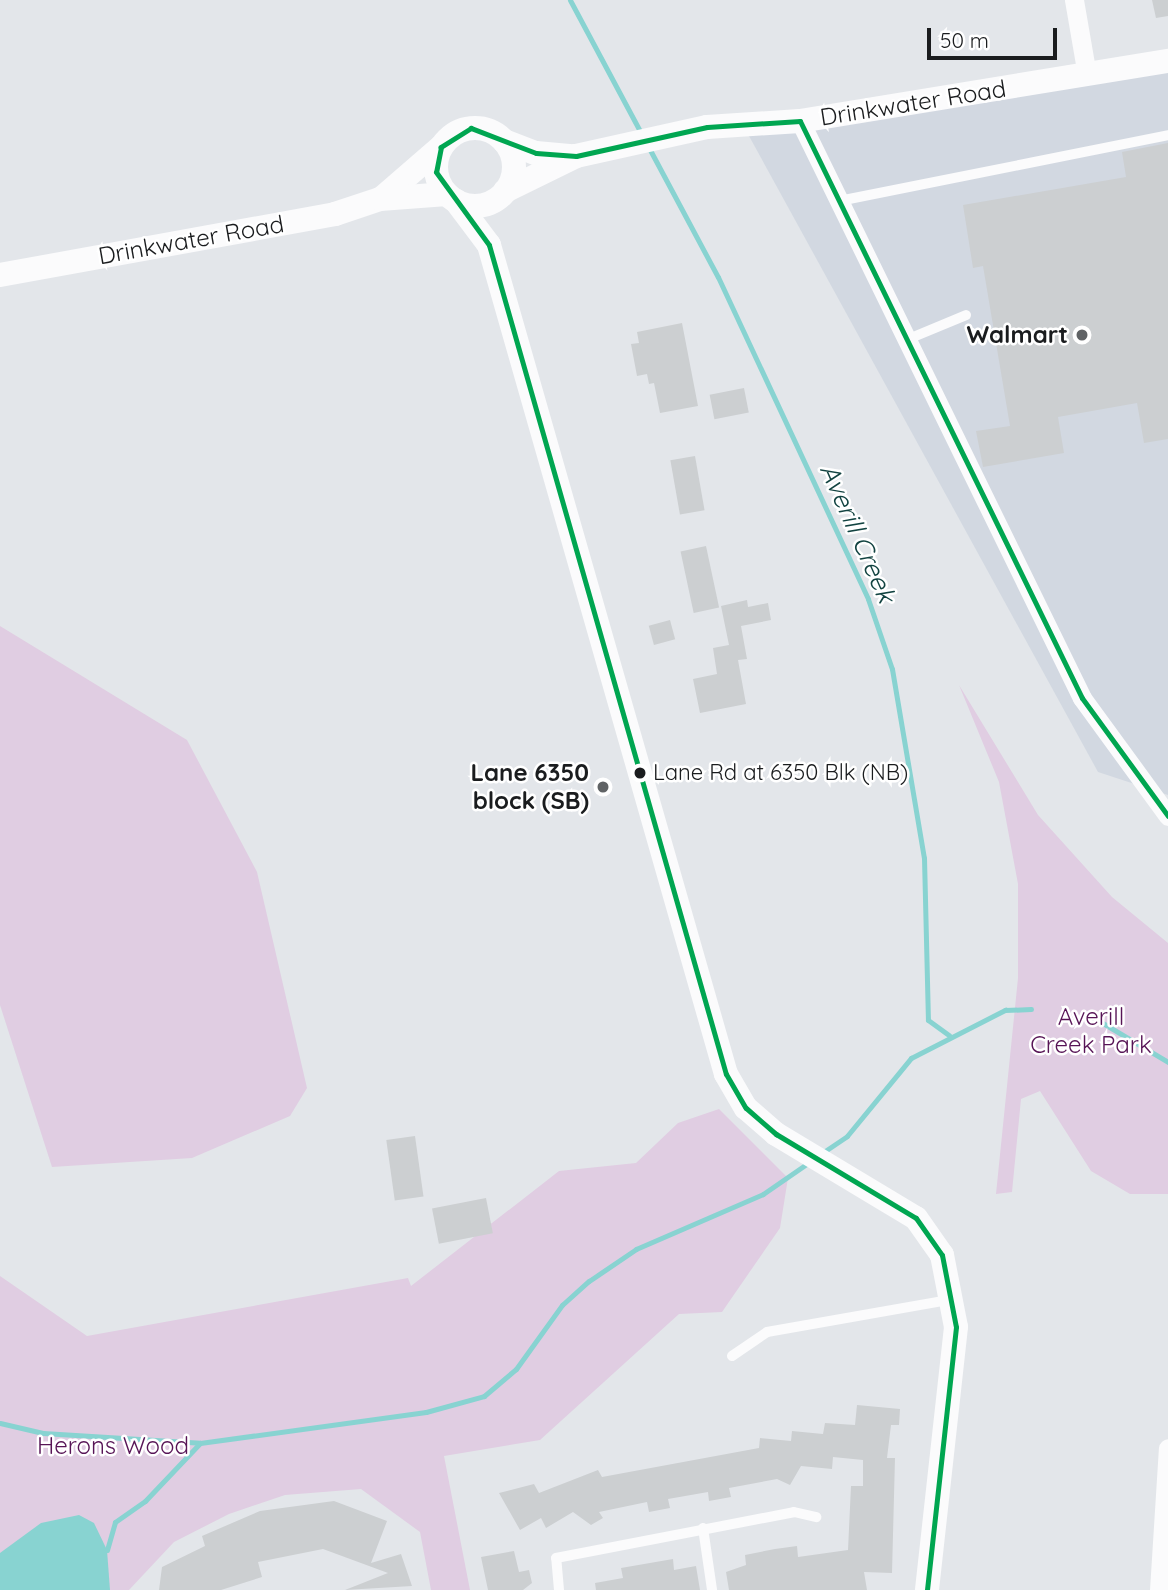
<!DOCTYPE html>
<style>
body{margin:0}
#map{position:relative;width:1168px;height:1590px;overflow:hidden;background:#e3e6ea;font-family:Quicksand,sans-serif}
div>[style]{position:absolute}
.built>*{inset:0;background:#d2d8e1}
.green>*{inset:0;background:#e0cde2}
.water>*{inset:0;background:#88d3d1}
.stream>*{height:5px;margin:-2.5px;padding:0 2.5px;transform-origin:2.5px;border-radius:2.5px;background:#88d3d1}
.building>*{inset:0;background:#cccfd1;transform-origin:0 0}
.service>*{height:10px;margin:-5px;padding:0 5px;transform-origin:5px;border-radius:5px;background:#fbfbfc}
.minor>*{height:19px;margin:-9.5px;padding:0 9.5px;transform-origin:9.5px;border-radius:9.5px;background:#fbfbfc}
.tertiary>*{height:24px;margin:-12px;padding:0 12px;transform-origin:12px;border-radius:12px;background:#fbfbfc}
.tertiary>.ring{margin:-12px;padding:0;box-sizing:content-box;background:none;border:24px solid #fbfbfc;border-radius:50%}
.bus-1>*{height:5px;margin:-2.5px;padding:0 2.5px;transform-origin:2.5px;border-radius:2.5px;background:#00a651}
.dots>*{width:19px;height:19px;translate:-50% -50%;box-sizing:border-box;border:4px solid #fff;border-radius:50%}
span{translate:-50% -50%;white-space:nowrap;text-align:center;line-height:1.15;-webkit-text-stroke:5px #fff;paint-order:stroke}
.bus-label{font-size:22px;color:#1a1c1e}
.left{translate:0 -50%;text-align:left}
.street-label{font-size:24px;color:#1a1c1e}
.poi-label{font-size:24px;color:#1a1c1e;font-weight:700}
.right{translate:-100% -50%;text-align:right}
.park-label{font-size:24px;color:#571456}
.water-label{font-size:26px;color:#124341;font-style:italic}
.scale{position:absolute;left:927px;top:28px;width:130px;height:32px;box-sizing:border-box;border:4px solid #1a1c1e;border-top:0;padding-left:9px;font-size:21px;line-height:24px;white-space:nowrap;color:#1a1c1e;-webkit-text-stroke:5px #fff;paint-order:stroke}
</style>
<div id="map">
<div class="built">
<i style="clip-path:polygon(1168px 67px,1168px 795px,1098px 772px,749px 136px)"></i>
</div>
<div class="green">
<i style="clip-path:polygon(0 626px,187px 740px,257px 872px,307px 1088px,290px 1116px,192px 1158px,52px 1167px,0 1005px)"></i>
<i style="clip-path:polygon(959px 685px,1038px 815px,1112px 897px,1168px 943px,1168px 1194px,1130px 1194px,1091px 1171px,1040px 1091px,1021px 1099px,1012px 1192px,996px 1194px,1018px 978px,1018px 884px,999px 782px)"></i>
<i style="clip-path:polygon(719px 1109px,788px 1178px,780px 1228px,722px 1312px,679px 1314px,540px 1440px,444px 1456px,470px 1590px,431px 1590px,420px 1532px,361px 1489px,285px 1495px,229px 1514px,174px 1542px,129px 1590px,0 1590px,0 1276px,87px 1336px,408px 1278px,411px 1286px,559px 1171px,636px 1163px,678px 1123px)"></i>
</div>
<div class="water">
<i style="clip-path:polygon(79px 1515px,94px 1523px,107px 1550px,110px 1590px,0 1590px,0 1553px,41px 1523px)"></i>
</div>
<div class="stream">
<i style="left:570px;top:0;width:151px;rotate:61.9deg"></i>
<i style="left:649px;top:148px;width:146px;rotate:61.9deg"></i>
<i style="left:718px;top:277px;width:355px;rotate:65deg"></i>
<i style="left:868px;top:599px;width:74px;rotate:71.1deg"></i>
<i style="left:892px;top:669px;width:192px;rotate:80.4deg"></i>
<i style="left:924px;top:858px;width:162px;rotate:88.6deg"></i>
<i style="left:928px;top:1020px;width:26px;rotate:36deg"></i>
<i style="left:1091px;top:1016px;width:90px;rotate:30.9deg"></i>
<i style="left:822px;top:1153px;width:30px;rotate:-34deg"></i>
<i style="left:847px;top:1136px;width:101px;rotate:-50.6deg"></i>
<i style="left:911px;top:1058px;width:106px;rotate:-27.1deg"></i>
<i style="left:1005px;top:1010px;width:26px;rotate:-2deg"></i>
<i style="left:0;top:1423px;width:44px;rotate:13.1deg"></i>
<i style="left:43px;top:1433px;width:157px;rotate:3.6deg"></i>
<i style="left:200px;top:1443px;width:228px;rotate:-7.8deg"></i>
<i style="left:426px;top:1412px;width:60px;rotate:-15.4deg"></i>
<i style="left:484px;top:1396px;width:42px;rotate:-40.2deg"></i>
<i style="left:516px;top:1369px;width:79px;rotate:-54.3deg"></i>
<i style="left:562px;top:1305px;width:36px;rotate:-42deg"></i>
<i style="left:589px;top:1281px;width:57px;rotate:-34.2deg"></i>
<i style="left:636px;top:1249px;width:138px;rotate:-23.4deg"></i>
<i style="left:763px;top:1194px;width:55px;rotate:-34.6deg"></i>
<i style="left:107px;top:1550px;width:29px;rotate:-74deg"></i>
<i style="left:115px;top:1522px;width:37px;rotate:-35deg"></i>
<i style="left:145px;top:1501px;width:80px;rotate:-46.5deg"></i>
</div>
<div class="building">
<i style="clip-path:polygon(1152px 0,1168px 0,1168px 16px,1156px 18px)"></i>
<i style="clip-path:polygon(1168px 143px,1168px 439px,1144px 443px,1137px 403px,1058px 417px,1064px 453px,983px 467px,976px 431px,1010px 426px,983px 266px,973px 268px,963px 205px,1126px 177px,1122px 152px)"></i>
<i style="clip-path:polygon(682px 323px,698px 406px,660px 413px,654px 383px,649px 384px,647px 374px,637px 376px,631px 344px,639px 343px,637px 332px)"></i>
<i style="left:744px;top:388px;width:25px;height:35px;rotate:79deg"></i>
<i style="left:695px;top:456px;width:55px;height:25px;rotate:80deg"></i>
<i style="left:706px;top:546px;width:63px;height:26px;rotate:78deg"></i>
<i style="clip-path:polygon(747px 600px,748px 607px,768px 603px,771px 620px,741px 626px,747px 659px,738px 660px,746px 704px,700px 713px,693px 679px,717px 674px,713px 648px,729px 645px,721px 606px)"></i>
<i style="left:670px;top:620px;width:20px;height:22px;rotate:75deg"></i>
<i style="left:415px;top:1136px;width:61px;height:29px;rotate:82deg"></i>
<i style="left:486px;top:1198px;width:36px;height:55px;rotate:79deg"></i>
<i style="clip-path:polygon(857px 1405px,900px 1409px,899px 1425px,891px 1425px,887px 1458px,895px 1458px,892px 1573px,864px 1572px,867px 1590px,729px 1590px,726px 1572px,746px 1565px,745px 1555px,775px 1549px,797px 1546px,798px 1557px,848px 1550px,851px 1486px,863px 1486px,863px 1460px,833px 1457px,832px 1469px,801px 1466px,790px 1485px,777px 1479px,729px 1488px,731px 1497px,709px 1501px,708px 1492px,668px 1499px,670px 1508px,649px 1512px,647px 1502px,599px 1512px,603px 1518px,591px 1525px,573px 1512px,546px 1528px,541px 1518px,520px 1530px,499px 1493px,534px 1484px,539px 1493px,598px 1470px,602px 1477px,759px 1448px,760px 1438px,791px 1441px,792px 1431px,823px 1434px,825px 1423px,855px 1425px)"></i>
<i style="clip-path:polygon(334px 1501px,387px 1521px,371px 1563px,401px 1554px,412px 1586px,345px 1590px,388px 1573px,323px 1549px,258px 1562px,262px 1577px,221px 1590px,159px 1590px,162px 1567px,205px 1546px,202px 1536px,260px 1511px)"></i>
<i style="clip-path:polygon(514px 1551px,519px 1572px,529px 1570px,532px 1583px,523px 1590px,488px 1590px,481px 1557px)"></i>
<i style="clip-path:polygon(673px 1559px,674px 1570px,696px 1566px,700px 1590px,596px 1590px,595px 1583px,623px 1578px,621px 1568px)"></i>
</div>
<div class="service">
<i style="left:839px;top:201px;width:336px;rotate:-11.3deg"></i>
<i style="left:906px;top:340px;width:65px;rotate:-22.6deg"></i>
<i style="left:732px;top:1356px;width:42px;rotate:-34.4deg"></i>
<i style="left:767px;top:1332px;width:185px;rotate:-10deg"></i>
<i style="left:703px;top:1528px;width:63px;rotate:81.7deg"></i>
<i style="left:559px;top:1590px;width:32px;rotate:-95deg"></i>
<i style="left:556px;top:1558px;width:242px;rotate:-10.9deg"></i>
<i style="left:794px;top:1512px;width:23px;rotate:13deg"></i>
</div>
<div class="minor">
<i style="left:1074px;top:0;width:76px;rotate:80.2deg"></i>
<i style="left:800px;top:121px;width:642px;rotate:63.95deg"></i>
<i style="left:1082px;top:698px;width:146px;rotate:53.9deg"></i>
<i style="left:1159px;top:1590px;width:142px;rotate:-86.4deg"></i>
</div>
<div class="tertiary">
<i class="ring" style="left:436px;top:128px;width:54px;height:54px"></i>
<i style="left:504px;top:141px;width:34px;rotate:21deg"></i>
<i style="left:536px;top:153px;width:36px;rotate:5deg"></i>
<i style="left:505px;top:191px;width:79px;rotate:-26.2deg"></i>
<i style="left:576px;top:156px;width:134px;rotate:-12.5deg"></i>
<i style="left:707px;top:127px;width:93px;rotate:-3.7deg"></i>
<i style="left:800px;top:121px;width:373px;rotate:-9.3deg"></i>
<i style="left:383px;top:197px;width:77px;rotate:-40.8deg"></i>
<i style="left:456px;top:201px;width:55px;rotate:53.1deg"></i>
<i style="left:489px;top:245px;width:862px;rotate:74.05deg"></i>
<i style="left:726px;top:1074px;width:39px;rotate:60deg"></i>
<i style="left:746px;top:1108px;width:40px;rotate:41deg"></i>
<i style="left:776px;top:1134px;width:163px;rotate:31deg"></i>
<i style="left:916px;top:1218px;width:45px;rotate:54.9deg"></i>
<i style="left:942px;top:1255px;width:73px;rotate:79deg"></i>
<i style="left:956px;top:1327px;width:265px;rotate:96.3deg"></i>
<i style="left:0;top:275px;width:341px;rotate:-10.3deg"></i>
<i style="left:335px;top:214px;width:47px;rotate:-18.4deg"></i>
<i style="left:380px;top:199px;width:67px;rotate:-4.3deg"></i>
</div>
<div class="bus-1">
<i style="left:800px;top:121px;width:93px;rotate:176.3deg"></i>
<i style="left:707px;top:127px;width:134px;rotate:167.5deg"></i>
<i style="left:576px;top:156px;width:40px;rotate:-175.7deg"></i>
<i style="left:536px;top:153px;width:70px;rotate:-159deg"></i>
<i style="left:471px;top:128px;width:36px;rotate:148deg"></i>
<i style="left:441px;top:147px;width:25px;rotate:101deg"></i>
<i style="left:436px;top:172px;width:90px;rotate:54deg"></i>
<i style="left:489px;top:245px;width:862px;rotate:74.05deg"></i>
<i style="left:726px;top:1074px;width:39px;rotate:60deg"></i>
<i style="left:746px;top:1108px;width:40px;rotate:41deg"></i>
<i style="left:776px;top:1134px;width:163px;rotate:31deg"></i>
<i style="left:916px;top:1218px;width:45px;rotate:54.9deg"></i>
<i style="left:942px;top:1255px;width:73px;rotate:79deg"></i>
<i style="left:956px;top:1327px;width:265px;rotate:96.3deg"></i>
<i style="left:800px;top:121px;width:642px;rotate:63.95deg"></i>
<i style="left:1082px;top:698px;width:146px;rotate:53.9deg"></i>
</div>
<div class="dots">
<i style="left:1082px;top:335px;background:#606365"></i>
<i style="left:640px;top:773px;background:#1a1c1e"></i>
<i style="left:603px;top:787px;background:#606365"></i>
</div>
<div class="bus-label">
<span class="left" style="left:653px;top:773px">Lane Rd at 6350 Blk (NB)</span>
</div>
<div class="street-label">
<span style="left:913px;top:103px;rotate:-9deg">Drinkwater Road</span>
<span style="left:191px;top:240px;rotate:-10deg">Drinkwater Road</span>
</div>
<div class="poi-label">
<span class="right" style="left:1068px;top:335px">Walmart</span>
<span class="right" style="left:589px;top:787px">Lane 6350<br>block (SB)</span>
</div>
<div class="park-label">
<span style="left:1091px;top:1031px">Averill<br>Creek Park</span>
<span style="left:113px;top:1446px">Herons Wood</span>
</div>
<div class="water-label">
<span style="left:858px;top:533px;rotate:66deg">Averill Creek</span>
</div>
<div class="scale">50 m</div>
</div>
